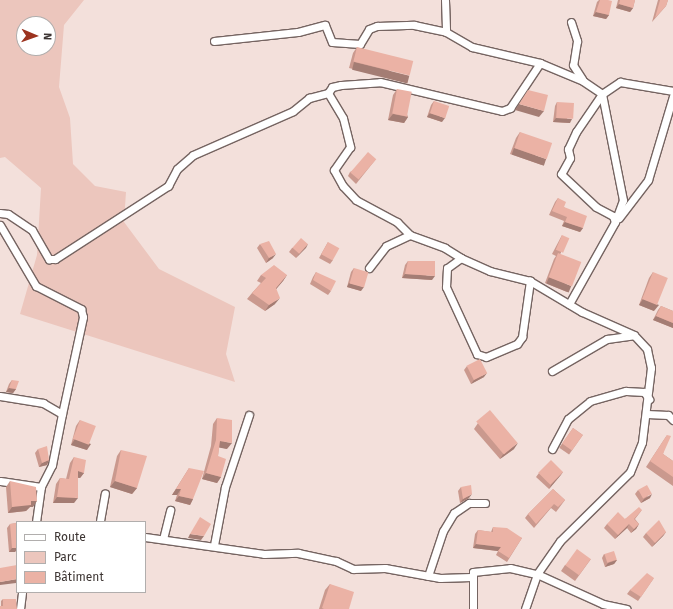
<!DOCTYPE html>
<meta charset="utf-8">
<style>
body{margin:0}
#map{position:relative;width:673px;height:609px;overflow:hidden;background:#f3e0db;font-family:"Fira Sans",sans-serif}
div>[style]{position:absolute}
.green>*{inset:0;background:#ecc6bd}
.roads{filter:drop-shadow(1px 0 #756461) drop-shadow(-1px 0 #756461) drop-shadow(0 1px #756461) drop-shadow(0 -1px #756461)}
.minor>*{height:7px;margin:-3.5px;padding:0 3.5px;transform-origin:3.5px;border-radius:3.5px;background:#fff}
.wall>*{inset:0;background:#ca998e;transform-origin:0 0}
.shaded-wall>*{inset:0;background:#a47d74;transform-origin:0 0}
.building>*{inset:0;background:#ebb2a5;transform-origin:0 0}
span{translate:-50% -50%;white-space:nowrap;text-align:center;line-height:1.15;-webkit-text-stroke:3px #fff;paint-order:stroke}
.legend{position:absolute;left:16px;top:521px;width:130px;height:72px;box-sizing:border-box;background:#fff;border:1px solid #b1aead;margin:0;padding:5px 7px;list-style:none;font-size:12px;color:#3d3533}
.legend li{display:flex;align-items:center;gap:8px;height:20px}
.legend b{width:20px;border:1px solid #b1aead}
.north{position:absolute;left:16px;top:16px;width:40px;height:40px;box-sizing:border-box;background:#fff;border:1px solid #b1aead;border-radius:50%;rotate:92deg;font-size:11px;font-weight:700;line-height:16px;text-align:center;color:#3d3533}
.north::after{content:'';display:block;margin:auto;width:14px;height:18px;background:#9c331f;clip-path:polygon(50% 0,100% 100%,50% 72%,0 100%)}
</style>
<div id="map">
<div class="green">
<i style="clip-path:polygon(evenodd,0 0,84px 0,64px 25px,59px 87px,70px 118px,73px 164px,95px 186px,126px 192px,124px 222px,159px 269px,235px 307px,226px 354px,235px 382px,20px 314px,37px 255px,41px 188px,5px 157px,0 158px,0 0,24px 24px,48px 24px,48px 48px,24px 48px,24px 24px)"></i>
</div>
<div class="roads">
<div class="minor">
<i style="left:445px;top:0;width:32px;rotate:88deg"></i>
<i style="left:571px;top:22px;width:20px;rotate:72deg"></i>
<i style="left:577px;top:41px;width:24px;rotate:99deg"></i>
<i style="left:573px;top:65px;width:17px;rotate:57deg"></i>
<i style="left:214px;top:41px;width:84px;rotate:-6.1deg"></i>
<i style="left:298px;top:32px;width:28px;rotate:-15deg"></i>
<i style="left:325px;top:25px;width:18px;rotate:68deg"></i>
<i style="left:332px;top:42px;width:28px;rotate:4deg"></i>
<i style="left:360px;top:44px;width:17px;rotate:-59deg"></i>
<i style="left:369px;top:29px;width:9px;rotate:-21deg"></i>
<i style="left:377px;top:26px;width:37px;rotate:-2deg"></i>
<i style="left:414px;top:25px;width:33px;rotate:12deg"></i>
<i style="left:446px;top:32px;width:30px;rotate:30deg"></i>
<i style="left:472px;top:47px;width:70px;rotate:13.2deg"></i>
<i style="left:540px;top:63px;width:47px;rotate:22.7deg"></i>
<i style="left:583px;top:81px;width:23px;rotate:34deg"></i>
<i style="left:602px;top:94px;width:22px;rotate:-34deg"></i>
<i style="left:620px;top:82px;width:54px;rotate:9.6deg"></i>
<i style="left:328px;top:93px;width:7px;rotate:-56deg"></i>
<i style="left:332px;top:87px;width:9px;rotate:-13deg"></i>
<i style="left:341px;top:85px;width:39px;rotate:-4deg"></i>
<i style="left:380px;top:82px;width:125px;rotate:13.4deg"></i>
<i style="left:502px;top:111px;width:9px;rotate:-21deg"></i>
<i style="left:510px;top:108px;width:54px;rotate:-56.3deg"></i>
<i style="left:0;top:213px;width:8px;rotate:7deg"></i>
<i style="left:8px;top:214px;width:29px;rotate:34deg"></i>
<i style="left:32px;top:230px;width:34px;rotate:60deg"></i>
<i style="left:49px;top:259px;width:6px"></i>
<i style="left:55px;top:259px;width:135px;rotate:-32.9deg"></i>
<i style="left:168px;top:186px;width:19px;rotate:-62deg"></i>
<i style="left:177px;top:169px;width:21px;rotate:-41deg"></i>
<i style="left:193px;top:155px;width:109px;rotate:-23.7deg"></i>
<i style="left:293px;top:111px;width:21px;rotate:-39deg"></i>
<i style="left:309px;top:98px;width:20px;rotate:-15deg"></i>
<i style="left:328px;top:93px;width:29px;rotate:59deg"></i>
<i style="left:343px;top:118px;width:30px;rotate:76deg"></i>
<i style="left:350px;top:147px;width:28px;rotate:125deg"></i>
<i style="left:334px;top:170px;width:18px;rotate:61deg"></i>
<i style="left:343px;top:186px;width:19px;rotate:47deg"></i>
<i style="left:356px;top:200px;width:47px;rotate:28.2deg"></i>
<i style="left:397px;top:222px;width:18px;rotate:45deg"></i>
<i style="left:410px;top:235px;width:37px;rotate:20deg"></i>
<i style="left:445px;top:248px;width:19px;rotate:32deg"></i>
<i style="left:619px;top:218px;width:48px;rotate:-52.7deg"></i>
<i style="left:648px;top:180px;width:88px;rotate:-73.4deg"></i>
<i style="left:0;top:225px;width:71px;rotate:59.5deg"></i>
<i style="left:36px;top:286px;width:51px;rotate:27.1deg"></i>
<i style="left:81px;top:309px;width:8px;rotate:76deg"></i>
<i style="left:83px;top:317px;width:99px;rotate:102.2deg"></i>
<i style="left:369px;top:268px;width:28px;rotate:-52deg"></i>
<i style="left:386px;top:246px;width:26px;rotate:-25deg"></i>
<i style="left:569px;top:304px;width:94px;rotate:-60.7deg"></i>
<i style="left:615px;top:222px;width:23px;rotate:-70deg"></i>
<i style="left:623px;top:200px;width:108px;rotate:-101.2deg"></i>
<i style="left:602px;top:94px;width:46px;rotate:124.4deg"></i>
<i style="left:576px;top:132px;width:19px;rotate:115deg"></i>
<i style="left:568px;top:149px;width:9px;rotate:77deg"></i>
<i style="left:570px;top:158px;width:18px;rotate:119deg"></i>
<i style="left:561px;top:174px;width:48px;rotate:43.3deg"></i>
<i style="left:596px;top:207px;width:19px;rotate:28deg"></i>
<i style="left:613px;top:216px;width:6px;rotate:72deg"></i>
<i style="left:552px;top:371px;width:64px;rotate:-30.2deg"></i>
<i style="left:607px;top:339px;width:27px;rotate:-8deg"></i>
<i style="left:0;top:396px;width:44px;rotate:9.2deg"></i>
<i style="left:43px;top:403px;width:22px;rotate:30deg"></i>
<i style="left:62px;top:414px;width:52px;rotate:101.1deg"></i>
<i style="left:52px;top:465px;width:25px;rotate:117deg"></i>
<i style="left:41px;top:487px;width:41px;rotate:-171.7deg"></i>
<i style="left:647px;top:414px;width:21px;rotate:3deg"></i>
<i style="left:668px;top:415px;width:7px;rotate:45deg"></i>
<i style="left:552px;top:449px;width:34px;rotate:-62deg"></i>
<i style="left:568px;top:419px;width:28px;rotate:-39deg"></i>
<i style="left:590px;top:401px;width:37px;rotate:-16deg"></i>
<i style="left:626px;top:391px;width:18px;rotate:3deg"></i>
<i style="left:644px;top:392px;width:9px;rotate:54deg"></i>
<i style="left:100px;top:521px;width:28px;rotate:-80deg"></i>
<i style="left:36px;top:522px;width:35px;rotate:-82deg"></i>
<i style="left:145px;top:537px;width:120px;rotate:8.1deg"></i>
<i style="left:264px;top:554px;width:34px;rotate:-2deg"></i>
<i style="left:298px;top:553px;width:39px;rotate:12deg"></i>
<i style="left:336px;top:561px;width:19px;rotate:25deg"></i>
<i style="left:353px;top:569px;width:32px;rotate:-2deg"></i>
<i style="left:385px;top:568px;width:56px;rotate:10.3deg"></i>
<i style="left:440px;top:578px;width:31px;rotate:-2deg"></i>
<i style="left:163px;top:539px;width:30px;rotate:-76deg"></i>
<i style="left:214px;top:545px;width:59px;rotate:-79.3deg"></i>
<i style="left:225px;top:487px;width:76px;rotate:-71.6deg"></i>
<i style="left:428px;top:576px;width:47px;rotate:-71.6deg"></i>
<i style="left:443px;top:531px;width:21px;rotate:-59deg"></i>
<i style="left:454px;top:513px;width:18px;rotate:-34deg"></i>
<i style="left:469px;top:503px;width:16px"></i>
<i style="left:20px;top:609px;width:17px;rotate:-83deg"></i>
<i style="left:473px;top:609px;width:37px;rotate:-90deg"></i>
<i style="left:473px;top:572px;width:37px;rotate:-6deg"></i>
<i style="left:510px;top:568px;width:28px;rotate:13deg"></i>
<i style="left:537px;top:574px;width:72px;rotate:24.4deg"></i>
<i style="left:603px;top:604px;width:24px;rotate:12deg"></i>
<i style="left:525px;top:609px;width:37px;rotate:-71deg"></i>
<i style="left:537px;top:574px;width:40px;rotate:-55.1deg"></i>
<i style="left:560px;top:541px;width:98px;rotate:-44.6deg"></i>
<i style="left:630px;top:472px;width:32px;rotate:-68deg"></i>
<i style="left:642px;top:442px;width:75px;rotate:-83.1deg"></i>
<i style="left:651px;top:368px;width:19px;rotate:-102deg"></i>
<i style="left:647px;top:349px;width:19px;rotate:-133deg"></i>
<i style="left:634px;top:335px;width:57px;rotate:-156.1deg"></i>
<i style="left:582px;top:312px;width:61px;rotate:-149.2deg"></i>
<i style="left:530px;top:281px;width:41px;rotate:-166deg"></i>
<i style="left:490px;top:271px;width:32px;rotate:-156deg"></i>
<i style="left:461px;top:258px;width:17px;rotate:144deg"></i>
<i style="left:447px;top:268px;width:19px;rotate:93deg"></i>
<i style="left:446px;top:287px;width:74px;rotate:65.2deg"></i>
<i style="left:477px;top:354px;width:9px;rotate:18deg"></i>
<i style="left:486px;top:357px;width:34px;rotate:-23deg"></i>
<i style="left:517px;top:344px;width:9px;rotate:-54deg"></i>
<i style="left:522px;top:337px;width:57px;rotate:-81.9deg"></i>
</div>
</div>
<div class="wall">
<i style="clip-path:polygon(599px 0,608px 0,609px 15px,606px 19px,593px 16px,597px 2px)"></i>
<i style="clip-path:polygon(618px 0,635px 0,633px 8px,630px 12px,616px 8px)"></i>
<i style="clip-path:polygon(658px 0,668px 0,666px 6px,652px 22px)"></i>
<i style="clip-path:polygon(357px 47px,405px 82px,349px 68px,353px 53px)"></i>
<i style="clip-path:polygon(397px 89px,408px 117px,404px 123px,388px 120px,393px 95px)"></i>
<i style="clip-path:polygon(434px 101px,442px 122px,427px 117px,431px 105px)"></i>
<i style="clip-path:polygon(557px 102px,570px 123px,553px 122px,555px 106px)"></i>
<i style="clip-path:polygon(520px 132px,542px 165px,510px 154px,516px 138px)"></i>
<i style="clip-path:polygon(376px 159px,356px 184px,348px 176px,350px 172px)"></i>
<i style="clip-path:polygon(558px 198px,564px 207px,583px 228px,580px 232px,562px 226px,564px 221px,549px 215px,555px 202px)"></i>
<i style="clip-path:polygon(562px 235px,561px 253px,560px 254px,567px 292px,545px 283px,554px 259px,556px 256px,552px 254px)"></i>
<i style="clip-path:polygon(328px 242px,333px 260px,330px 264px,319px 258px)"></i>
<i style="clip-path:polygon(260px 244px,273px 258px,266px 263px,257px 248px)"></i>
<i style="clip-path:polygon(308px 244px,296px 258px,289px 252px,292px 248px)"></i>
<i style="clip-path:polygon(408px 261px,432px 280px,402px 278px,405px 265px)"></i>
<i style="clip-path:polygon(354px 268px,361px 291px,347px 287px,351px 272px)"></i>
<i style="clip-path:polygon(316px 272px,331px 291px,328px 295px,310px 284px,313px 277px)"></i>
<i style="clip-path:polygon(653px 272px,654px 311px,639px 305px,649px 278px)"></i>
<i style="clip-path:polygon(261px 275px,287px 275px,283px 281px,276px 289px,275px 304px,265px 311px,247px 299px,252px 293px,261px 283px,257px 281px)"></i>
<i style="clip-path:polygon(661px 306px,673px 311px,673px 328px,653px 320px,658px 310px)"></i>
<i style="clip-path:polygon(467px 366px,484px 377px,471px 384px,464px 370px)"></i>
<i style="clip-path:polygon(12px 380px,16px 389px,13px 393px,6px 392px,9px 384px)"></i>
<i style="clip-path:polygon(217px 418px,227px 449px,219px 447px,218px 456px,221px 477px,217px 483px,202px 479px,211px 446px,213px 424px)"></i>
<i style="clip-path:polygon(80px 420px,87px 450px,71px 445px,76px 426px)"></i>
<i style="clip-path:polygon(478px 423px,514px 449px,500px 459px,474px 429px)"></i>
<i style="left:573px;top:428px;width:12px;height:24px;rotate:35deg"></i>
<i style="clip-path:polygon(667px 435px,663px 454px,673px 461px,673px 486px,646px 467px)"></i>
<i style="clip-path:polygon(38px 449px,49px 460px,47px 465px,39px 467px,35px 453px)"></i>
<i style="clip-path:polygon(121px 450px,137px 488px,132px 494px,110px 487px,117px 456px)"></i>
<i style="clip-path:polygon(74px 457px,84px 473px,80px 478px,78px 478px,74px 503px,53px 503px,56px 484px,60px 478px,66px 479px,70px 463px)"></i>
<i style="clip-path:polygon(189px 468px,193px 499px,190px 505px,175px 501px,177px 495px,172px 495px)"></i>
<i style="clip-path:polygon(563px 472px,560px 476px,549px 489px,536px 477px,539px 473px)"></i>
<i style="clip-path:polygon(10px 481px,33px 507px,30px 507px,26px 511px,8px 513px,6px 487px)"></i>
<i style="clip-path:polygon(461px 487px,469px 498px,460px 503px,458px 491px)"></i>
<i style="clip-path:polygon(553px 489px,565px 500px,556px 512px,551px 508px,534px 528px,525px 518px,528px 514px)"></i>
<i style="clip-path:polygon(638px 490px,650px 498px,641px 503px,635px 494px)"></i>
<i style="clip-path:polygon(642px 510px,635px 519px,639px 524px,636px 529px,631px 533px,627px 528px,615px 539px,604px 528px,607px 524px,625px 519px)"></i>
<i style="clip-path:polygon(17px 523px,17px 549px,15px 552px,9px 552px,7px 528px,10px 524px)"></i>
<i style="clip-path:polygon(493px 527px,522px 538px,507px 562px,496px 555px,498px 551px,473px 548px,475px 534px,478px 530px,491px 532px)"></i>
<i style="clip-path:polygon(666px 532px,663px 536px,652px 547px,643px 537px,646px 533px)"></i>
<i style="clip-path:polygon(604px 554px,617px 560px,614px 564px,605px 567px,602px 558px)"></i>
<i style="clip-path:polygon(591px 559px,575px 581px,561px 571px,565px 565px)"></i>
<i style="clip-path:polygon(654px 578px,638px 601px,627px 594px,630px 590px)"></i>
<i style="clip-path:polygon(330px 584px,349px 609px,319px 609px,325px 590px)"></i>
<i style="clip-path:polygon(3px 599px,17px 609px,1px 606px,1px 601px)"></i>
</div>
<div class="shaded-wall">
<i style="clip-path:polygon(619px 4px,633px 8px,630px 12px,616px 8px)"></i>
<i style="clip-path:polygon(596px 12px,609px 15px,606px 19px,593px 16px)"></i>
<i style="left:354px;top:62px;width:57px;height:8px;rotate:14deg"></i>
<i style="clip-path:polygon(519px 104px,544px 111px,539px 117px,515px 110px)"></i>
<i style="clip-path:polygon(430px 113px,445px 118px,442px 122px,427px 117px)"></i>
<i style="clip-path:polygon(393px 114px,408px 117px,404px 123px,388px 120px)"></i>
<i style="clip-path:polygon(556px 118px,572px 119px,570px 123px,553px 122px)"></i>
<i style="left:514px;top:148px;width:34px;height:7px;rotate:19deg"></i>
<i style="clip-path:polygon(565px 222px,583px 228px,580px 232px,562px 226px)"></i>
<i style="clip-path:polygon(308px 244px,306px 248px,296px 258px,299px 254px)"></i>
<i style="clip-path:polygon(276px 254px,273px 258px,266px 263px,269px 258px)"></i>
<i style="clip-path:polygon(405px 274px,435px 276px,432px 280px,402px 278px)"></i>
<i style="clip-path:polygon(287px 275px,283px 281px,272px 294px,276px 288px)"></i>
<i style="left:549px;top:277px;width:24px;height:7px;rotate:22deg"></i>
<i style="clip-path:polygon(349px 283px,364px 287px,361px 291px,347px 287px)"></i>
<i style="clip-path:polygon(280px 298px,275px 304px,265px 311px,269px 305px)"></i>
<i style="clip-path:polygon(643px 299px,659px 305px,654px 311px,639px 305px)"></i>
<i style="clip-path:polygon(656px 316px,673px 323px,673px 328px,653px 320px)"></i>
<i style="clip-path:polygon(487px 373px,484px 377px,471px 384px,474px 380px)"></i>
<i style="clip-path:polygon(9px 388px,16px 389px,13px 393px,6px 392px)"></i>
<i style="clip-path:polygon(75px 439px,91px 444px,87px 450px,71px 445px)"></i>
<i style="clip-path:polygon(220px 441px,232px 443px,227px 449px,216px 447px)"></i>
<i style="clip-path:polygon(518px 443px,514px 449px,500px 459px,504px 453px)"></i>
<i style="clip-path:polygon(49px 460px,47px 465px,39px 467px,42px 463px)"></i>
<i style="clip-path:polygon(78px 471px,84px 473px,80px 478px,74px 477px)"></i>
<i style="clip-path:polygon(563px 472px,560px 476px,549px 489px,551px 485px)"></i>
<i style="clip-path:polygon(206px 473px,221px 477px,217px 483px,202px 479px)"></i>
<i style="clip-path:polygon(115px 481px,137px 488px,132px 494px,110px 487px)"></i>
<i style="clip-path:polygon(176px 489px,181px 489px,177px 495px,172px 495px)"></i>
<i style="clip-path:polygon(472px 494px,469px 498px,460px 503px,463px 499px)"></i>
<i style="clip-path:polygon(652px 494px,650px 498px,641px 503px,644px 499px)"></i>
<i style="clip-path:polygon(179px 496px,193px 499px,190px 505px,175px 501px)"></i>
<i style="clip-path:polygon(57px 497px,78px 498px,74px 503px,53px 503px)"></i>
<i style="clip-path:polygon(31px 501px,37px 501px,33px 507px,30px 507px,26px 511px,8px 513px,12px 507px)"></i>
<i style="clip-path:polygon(629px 524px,627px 528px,615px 539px,618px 535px)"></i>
<i style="clip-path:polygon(639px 524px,636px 529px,631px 533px,634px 529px)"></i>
<i style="clip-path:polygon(666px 532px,663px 536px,652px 547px,655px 543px)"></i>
<i style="clip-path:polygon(190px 534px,204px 536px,201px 540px,188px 538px)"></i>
<i style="clip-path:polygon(476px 544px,501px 547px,498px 551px,473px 548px)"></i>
<i style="clip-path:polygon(12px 548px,17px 548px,17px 549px,15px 552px,9px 552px)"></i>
<i style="clip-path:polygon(617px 560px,614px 564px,605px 567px,608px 563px)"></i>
<i style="clip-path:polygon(17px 579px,17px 582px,16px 583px,0 585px,0 582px)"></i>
</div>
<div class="building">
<i style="clip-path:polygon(600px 0,608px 0,612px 1px,609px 15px,596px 12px)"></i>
<i style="clip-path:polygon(620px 0,635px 0,633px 8px,619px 4px)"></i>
<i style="clip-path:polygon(660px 0,668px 0,666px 6px,655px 18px)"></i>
<i style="left:357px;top:47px;width:58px;height:15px;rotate:14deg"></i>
<i style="left:397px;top:89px;width:15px;height:25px;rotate:11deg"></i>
<i style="clip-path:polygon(528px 90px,548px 95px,544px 111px,519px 104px)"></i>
<i style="left:434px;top:101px;width:16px;height:13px;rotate:18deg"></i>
<i style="left:557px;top:102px;width:17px;height:16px;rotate:3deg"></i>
<i style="left:520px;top:132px;width:34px;height:17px;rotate:19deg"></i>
<i style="left:368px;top:152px;width:11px;height:27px;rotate:41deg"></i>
<i style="clip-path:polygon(558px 198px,566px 202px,564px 207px,587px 216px,583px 228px,565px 222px,567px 217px,552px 211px)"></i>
<i style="left:562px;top:235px;width:8px;height:16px;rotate:23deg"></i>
<i style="left:301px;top:238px;width:9px;height:13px;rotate:41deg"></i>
<i style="clip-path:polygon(269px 241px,276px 254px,269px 258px,260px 244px)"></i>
<i style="left:328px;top:242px;width:13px;height:14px;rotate:29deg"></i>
<i style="left:558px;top:253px;width:25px;height:26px;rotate:21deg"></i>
<i style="clip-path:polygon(408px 261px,435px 261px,435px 276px,405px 274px)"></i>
<i style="clip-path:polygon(274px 265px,287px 275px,276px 288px,280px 298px,269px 305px,252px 293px,266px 278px,261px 275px)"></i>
<i style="left:354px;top:268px;width:15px;height:16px;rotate:16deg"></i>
<i style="clip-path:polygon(316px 272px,336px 281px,331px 291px,313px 280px)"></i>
<i style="left:653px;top:272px;width:16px;height:29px;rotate:22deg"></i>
<i style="clip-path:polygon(661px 306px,673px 311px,673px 323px,656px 316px)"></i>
<i style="left:480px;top:359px;width:16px;height:15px;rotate:63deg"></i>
<i style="clip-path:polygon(12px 380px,19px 381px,16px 389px,9px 388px)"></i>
<i style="left:490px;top:410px;width:43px;height:18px;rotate:50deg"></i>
<i style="clip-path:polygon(217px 418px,232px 420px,232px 443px,220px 441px,218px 456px,226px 459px,221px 477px,206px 473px,216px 440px)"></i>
<i style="left:80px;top:420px;width:17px;height:20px;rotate:21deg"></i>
<i style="left:573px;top:428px;width:12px;height:19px;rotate:35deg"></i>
<i style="clip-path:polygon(667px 435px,671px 436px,663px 454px,673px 461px,673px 477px,650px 461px)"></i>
<i style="clip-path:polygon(47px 446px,49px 460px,42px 463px,38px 449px)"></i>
<i style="clip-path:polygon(121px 450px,147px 456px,137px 488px,115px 481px)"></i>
<i style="clip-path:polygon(74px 457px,86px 460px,84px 473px,78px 471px,78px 498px,57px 497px,60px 478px,69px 479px)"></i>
<i style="left:551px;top:460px;width:17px;height:18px;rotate:45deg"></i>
<i style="clip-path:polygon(189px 468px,204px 471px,193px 499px,179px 496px,181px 489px,176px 489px)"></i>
<i style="clip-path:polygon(10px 481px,36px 487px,37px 501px,31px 501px,31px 505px,12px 507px)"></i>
<i style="clip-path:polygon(471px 485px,472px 494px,463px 499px,461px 487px)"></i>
<i style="left:647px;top:485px;width:10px;height:10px;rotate:61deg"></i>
<i style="clip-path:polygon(553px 489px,565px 500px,558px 507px,554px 504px,536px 524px,528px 514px)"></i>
<i style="clip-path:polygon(639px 507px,642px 510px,634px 519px,639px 524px,634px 529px,629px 524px,618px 535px,607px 524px,618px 512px,625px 519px)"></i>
<i style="clip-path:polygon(200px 517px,211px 524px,204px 536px,190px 534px)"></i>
<i style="clip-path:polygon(659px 520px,666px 532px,655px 543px,646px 533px)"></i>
<i style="clip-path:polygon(17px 523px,17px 548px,12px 548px,10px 524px)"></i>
<i style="clip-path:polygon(493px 527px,507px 528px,522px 538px,509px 558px,498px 551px,501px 547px,476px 544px,478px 530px,493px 532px)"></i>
<i style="left:577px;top:549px;width:17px;height:20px;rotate:36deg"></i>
<i style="left:614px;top:551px;width:9px;height:10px;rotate:72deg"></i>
<i style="clip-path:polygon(17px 565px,17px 579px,0 582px,0 568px)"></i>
<i style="clip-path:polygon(647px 573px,654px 578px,641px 597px,630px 590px)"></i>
<i style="clip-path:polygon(330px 584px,354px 592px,349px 609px,324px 609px,322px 608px)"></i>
<i style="clip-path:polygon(3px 599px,16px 599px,17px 609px,0 609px,0 606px,3px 606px)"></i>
</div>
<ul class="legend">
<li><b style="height:5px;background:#fff"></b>Route</li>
<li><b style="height:11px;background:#ecc6bd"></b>Parc</li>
<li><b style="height:11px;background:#ebb2a5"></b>Bâtiment</li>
</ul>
<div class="north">N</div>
</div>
